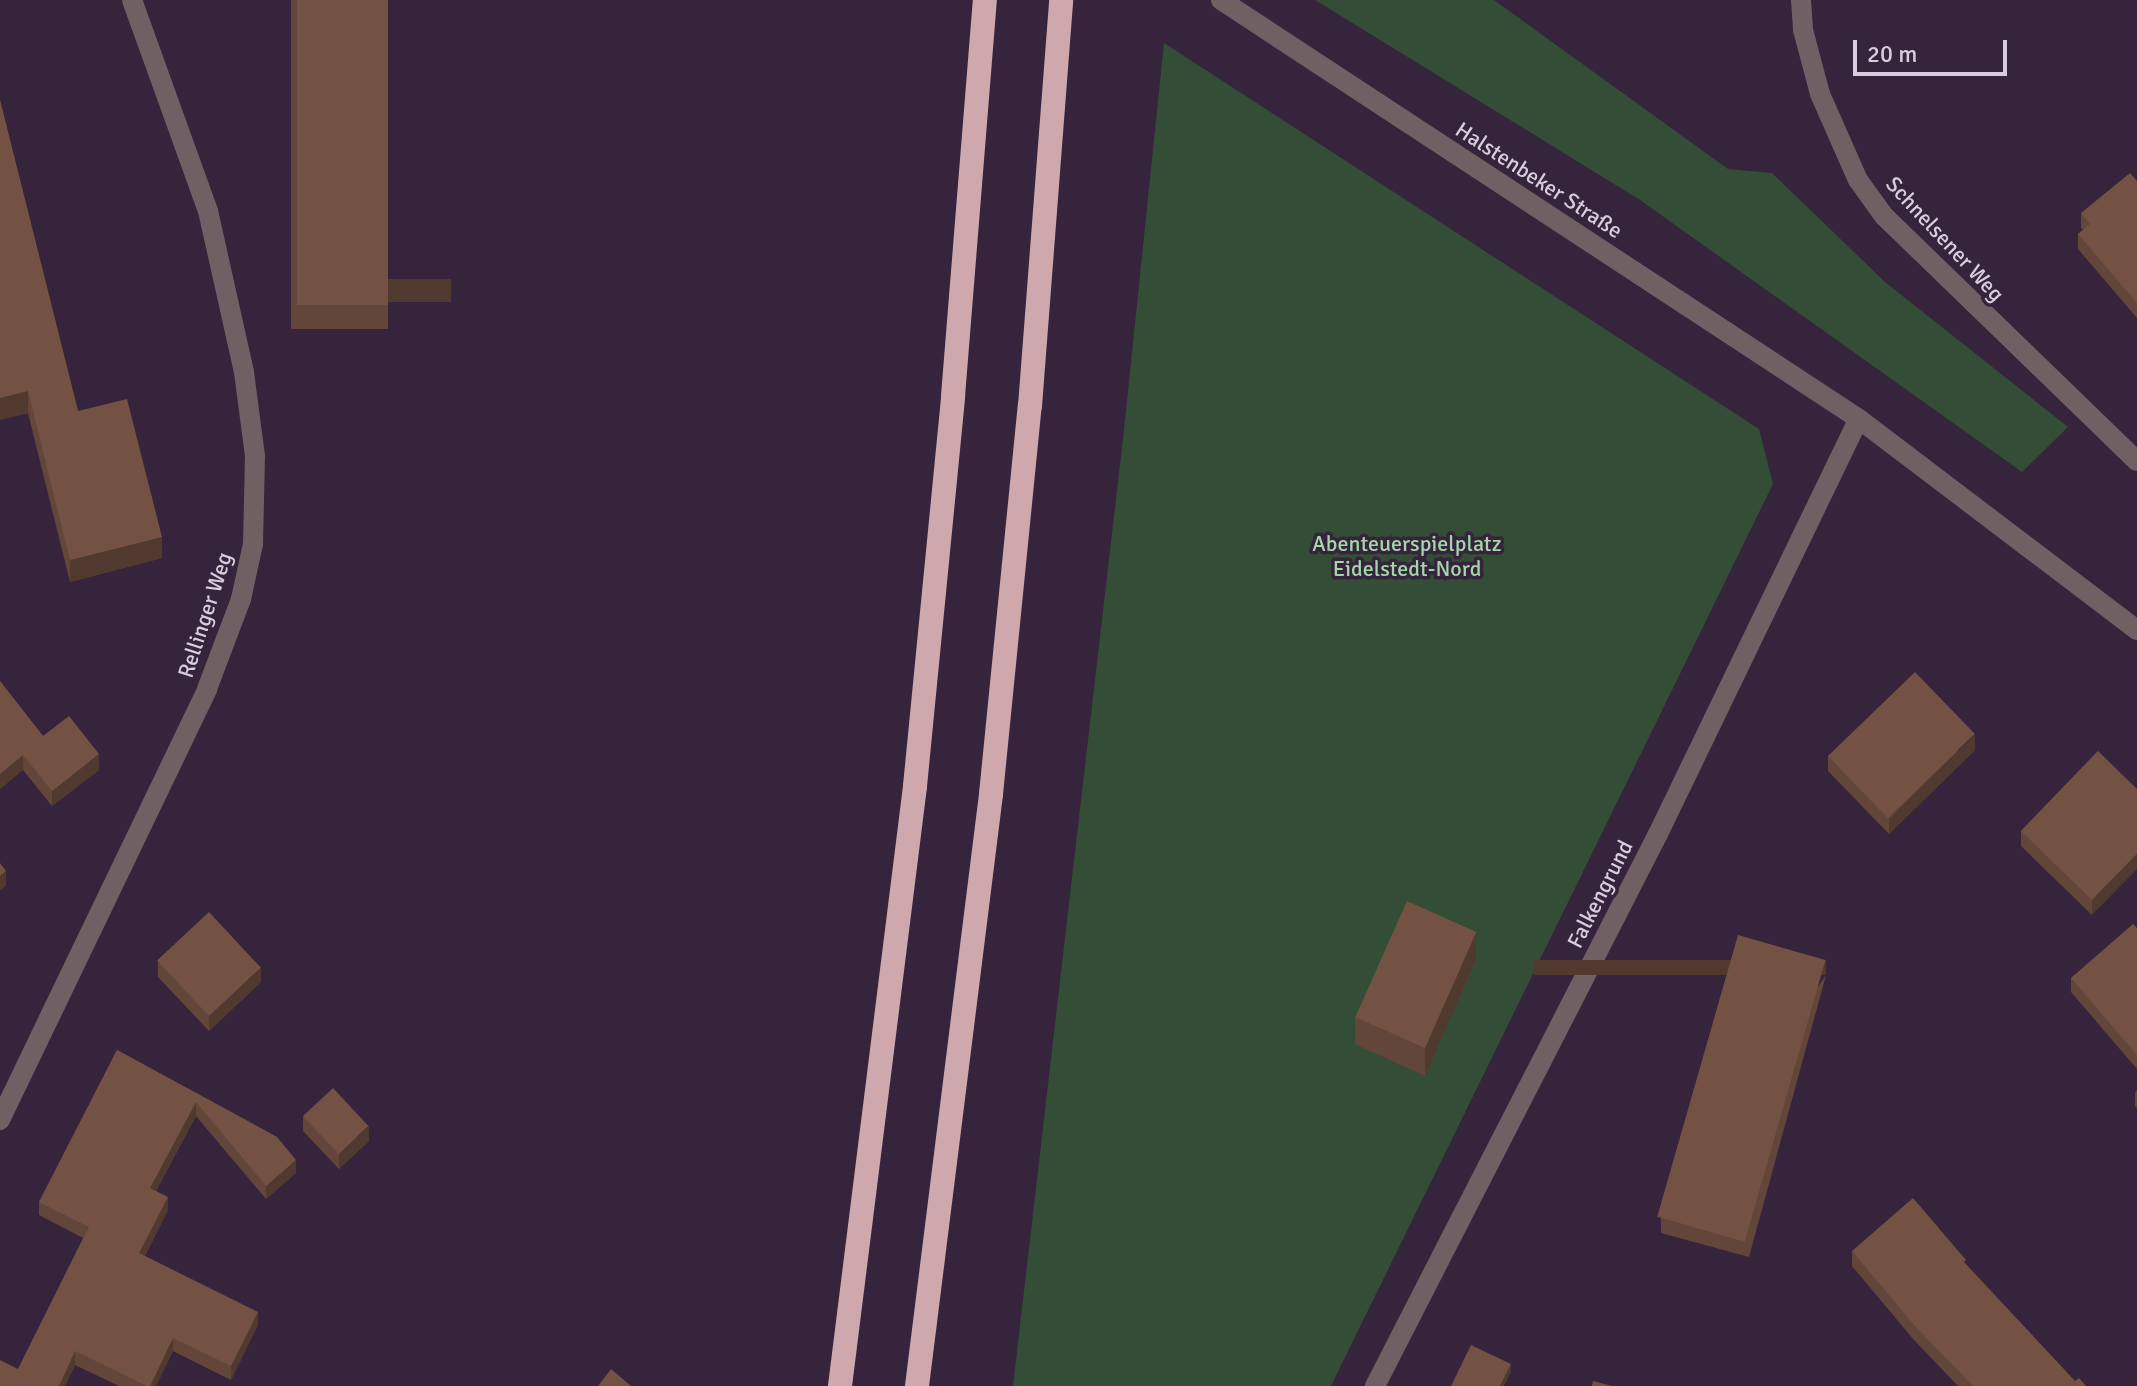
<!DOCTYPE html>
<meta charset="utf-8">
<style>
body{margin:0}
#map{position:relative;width:2137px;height:1386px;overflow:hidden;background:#35243b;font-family:Signika,sans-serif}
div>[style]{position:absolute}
.green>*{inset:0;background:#334d36}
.minor>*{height:20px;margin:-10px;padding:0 10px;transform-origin:10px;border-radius:10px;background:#706063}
.highway>*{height:24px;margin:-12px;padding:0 12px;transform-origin:12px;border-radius:12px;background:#cfa8ae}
.wall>*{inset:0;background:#63463a;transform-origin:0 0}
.shaded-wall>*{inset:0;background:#50392f;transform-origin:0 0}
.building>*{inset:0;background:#735143;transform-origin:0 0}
span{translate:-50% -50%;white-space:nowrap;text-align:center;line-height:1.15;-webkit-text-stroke:7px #35243b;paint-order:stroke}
.street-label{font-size:22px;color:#d8cddc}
.park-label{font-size:22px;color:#a4d6a9}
.scale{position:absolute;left:1853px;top:40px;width:154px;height:36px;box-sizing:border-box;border:4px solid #d8cddc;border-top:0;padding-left:10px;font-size:24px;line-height:28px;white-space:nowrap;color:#d8cddc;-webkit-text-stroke:6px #35243b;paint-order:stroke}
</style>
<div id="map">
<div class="green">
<i style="clip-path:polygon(1315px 0,1494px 0,1728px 169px,1772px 173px,1885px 282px,2068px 427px,2022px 472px,1640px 200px)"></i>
<i style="clip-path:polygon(1164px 43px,1759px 429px,1773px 484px,1331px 1386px,1013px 1386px,1124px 430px)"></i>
</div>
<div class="minor">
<i style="left:1221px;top:0;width:763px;rotate:33.29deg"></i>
<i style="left:1859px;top:419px;width:349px;rotate:37.2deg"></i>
<i style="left:1801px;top:0;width:30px;rotate:86deg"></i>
<i style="left:1803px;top:30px;width:66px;rotate:75.1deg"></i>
<i style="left:1820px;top:94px;width:94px;rotate:66.2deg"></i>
<i style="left:1858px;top:180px;width:44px;rotate:54.2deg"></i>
<i style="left:1884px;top:216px;width:352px;rotate:44.1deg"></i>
<i style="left:0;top:1120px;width:478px;rotate:-64.3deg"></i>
<i style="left:207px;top:689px;width:96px;rotate:-69.3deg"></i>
<i style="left:241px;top:599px;width:56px;rotate:-77.7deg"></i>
<i style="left:253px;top:544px;width:88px;rotate:-88.7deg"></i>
<i style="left:255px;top:456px;width:85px;rotate:-97.5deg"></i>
<i style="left:244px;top:372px;width:165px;rotate:-102.6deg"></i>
<i style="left:208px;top:211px;width:224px;rotate:-109.8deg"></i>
<i style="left:1375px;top:1386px;width:620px;rotate:-62.86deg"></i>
<i style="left:1658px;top:834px;width:461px;rotate:-64.2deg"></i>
</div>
<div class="highway">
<i style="left:840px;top:1386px;width:605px;rotate:-82.87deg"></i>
<i style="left:915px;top:786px;width:392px;rotate:-84.4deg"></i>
<i style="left:953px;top:396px;width:397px;rotate:-85.4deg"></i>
<i style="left:917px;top:1386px;width:597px;rotate:-82.87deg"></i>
<i style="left:991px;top:794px;width:390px;rotate:-84.3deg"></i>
<i style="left:1030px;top:406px;width:407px;rotate:-85.6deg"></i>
</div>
<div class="wall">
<i style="left:291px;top:0;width:97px;height:329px"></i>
<i style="clip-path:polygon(0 100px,78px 411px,162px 558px,70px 582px,28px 413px,0 420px)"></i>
<i style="clip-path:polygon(2137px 181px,2137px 318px,2078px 249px,2078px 234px,2083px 230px,2081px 228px,2081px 213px)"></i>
<i style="clip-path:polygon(0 681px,43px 736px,99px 770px,52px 806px,23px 770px,0 789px)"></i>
<i style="clip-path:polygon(1975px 750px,1889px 834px,1828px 771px,1828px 756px)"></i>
<i style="clip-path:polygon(2098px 751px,2092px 915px,2021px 846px,2021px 831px)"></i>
<i style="clip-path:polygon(2137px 928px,2137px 1069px,2071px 992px,2071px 978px)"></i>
<i style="clip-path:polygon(1476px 959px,1425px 1076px,1355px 1044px,1355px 1017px)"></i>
<i style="clip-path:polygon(158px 962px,261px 982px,209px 1031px,158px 977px)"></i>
<i style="clip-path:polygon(1826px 975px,1749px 1257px,1661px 1233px,1661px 1218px)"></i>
<i style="clip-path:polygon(117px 1050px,277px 1137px,296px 1173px,266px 1199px,196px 1116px,156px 1191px,168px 1210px,145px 1256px,258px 1325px,231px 1380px,173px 1351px,156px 1386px,119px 1386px,75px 1365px,65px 1386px,0 1386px,18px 1369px,83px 1238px,39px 1215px,39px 1202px)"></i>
<i style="clip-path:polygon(2137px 1090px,2137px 1108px,2135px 1106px,2135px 1092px)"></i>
<i style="clip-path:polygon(303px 1116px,369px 1141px,339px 1169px,303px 1131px)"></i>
<i style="clip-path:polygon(1852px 1251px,1966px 1265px,2075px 1381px,2086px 1386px,1958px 1386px,1914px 1340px,1852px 1266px)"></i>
</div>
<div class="shaded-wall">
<i style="left:451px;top:279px;width:23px;height:89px;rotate:90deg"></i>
<i style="clip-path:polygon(28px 391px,28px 413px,0 420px,0 398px)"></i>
<i style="clip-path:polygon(162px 537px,162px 558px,70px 582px,70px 560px)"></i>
<i style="clip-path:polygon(1975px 734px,1975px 750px,1889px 834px,1889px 819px)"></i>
<i style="clip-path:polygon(99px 754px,99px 770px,52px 806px,52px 791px)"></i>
<i style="clip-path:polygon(23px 755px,23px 770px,0 789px,0 774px)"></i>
<i style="clip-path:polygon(2137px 854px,2137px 869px,2092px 915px,2092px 900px)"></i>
<i style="clip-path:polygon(6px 871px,6px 886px,0 891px,0 876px)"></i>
<i style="clip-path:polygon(1476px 932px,1476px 959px,1425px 1076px,1425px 1049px)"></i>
<i style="left:1826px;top:960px;width:15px;height:292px;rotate:90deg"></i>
<i style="clip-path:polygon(261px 967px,261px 982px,209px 1031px,209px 1016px)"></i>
<i style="clip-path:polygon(196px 1102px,196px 1116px,150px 1201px,150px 1188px)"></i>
<i style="clip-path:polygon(369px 1126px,369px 1141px,339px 1169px,339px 1154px)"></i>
<i style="clip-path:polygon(296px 1160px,296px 1173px,266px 1199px,266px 1186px)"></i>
<i style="clip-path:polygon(168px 1197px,168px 1210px,139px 1267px,139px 1253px)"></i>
<i style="clip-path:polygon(258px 1312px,258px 1325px,231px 1380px,231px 1366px)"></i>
<i style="clip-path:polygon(173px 1338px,173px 1351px,156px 1386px,150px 1386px)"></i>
<i style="clip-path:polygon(75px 1351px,75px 1365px,65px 1386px,59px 1386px)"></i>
<i style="clip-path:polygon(1511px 1364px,1511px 1372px,1504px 1386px,1500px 1386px)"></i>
</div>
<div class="building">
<i style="left:297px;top:0;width:91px;height:305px"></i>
<i style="clip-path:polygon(0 100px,78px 411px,127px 399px,162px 537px,70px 560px,28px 391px,0 398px)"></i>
<i style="clip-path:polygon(2130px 173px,2137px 181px,2137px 303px,2078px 234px,2090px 224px,2081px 213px)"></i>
<i style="left:1915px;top:672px;width:86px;height:121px;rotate:46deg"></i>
<i style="clip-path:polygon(0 681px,43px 736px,69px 716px,99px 754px,52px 791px,23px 755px,0 774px)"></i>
<i style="clip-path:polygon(2098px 751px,2137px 789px,2137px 854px,2092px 900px,2021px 831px)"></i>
<i style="clip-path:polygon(0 863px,6px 871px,0 876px)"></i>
<i style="left:1407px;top:901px;width:76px;height:127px;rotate:24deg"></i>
<i style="left:209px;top:912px;width:76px;height:71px;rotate:47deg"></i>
<i style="clip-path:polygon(2133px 924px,2137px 928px,2137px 1055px,2071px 978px)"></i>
<i style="left:1738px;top:935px;width:91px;height:293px;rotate:16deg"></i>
<i style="clip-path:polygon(117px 1050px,277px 1137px,296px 1160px,266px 1186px,196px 1102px,150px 1188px,168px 1197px,139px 1253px,258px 1312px,231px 1366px,173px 1338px,150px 1386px,147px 1386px,75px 1351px,59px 1386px,0 1386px,0 1360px,18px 1369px,89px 1227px,39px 1202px)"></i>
<i style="left:333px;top:1088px;width:52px;height:41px;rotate:47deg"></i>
<i style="clip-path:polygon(1913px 1198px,1966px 1260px,1964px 1262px,2075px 1381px,2079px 1378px,2086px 1386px,1973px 1386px,1914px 1325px,1852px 1251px)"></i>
<i style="clip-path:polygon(1471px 1345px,1511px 1364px,1500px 1386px,1451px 1386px)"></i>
<i style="clip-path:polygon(611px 1369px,631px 1386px,598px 1386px)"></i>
<i style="clip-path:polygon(1593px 1381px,1612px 1386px,1592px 1386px)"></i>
</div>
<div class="street-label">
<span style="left:1539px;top:180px;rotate:33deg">Halstenbeker Straße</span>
<span style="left:1945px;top:239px;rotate:47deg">Schnelsener Weg</span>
<span style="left:205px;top:615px;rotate:-72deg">Rellinger Weg</span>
<span style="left:1600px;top:894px;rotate:-63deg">Falkengrund</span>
</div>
<div class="park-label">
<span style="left:1407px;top:556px">Abenteuerspielplatz<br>Eidelstedt-Nord</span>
</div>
<div class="scale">20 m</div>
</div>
